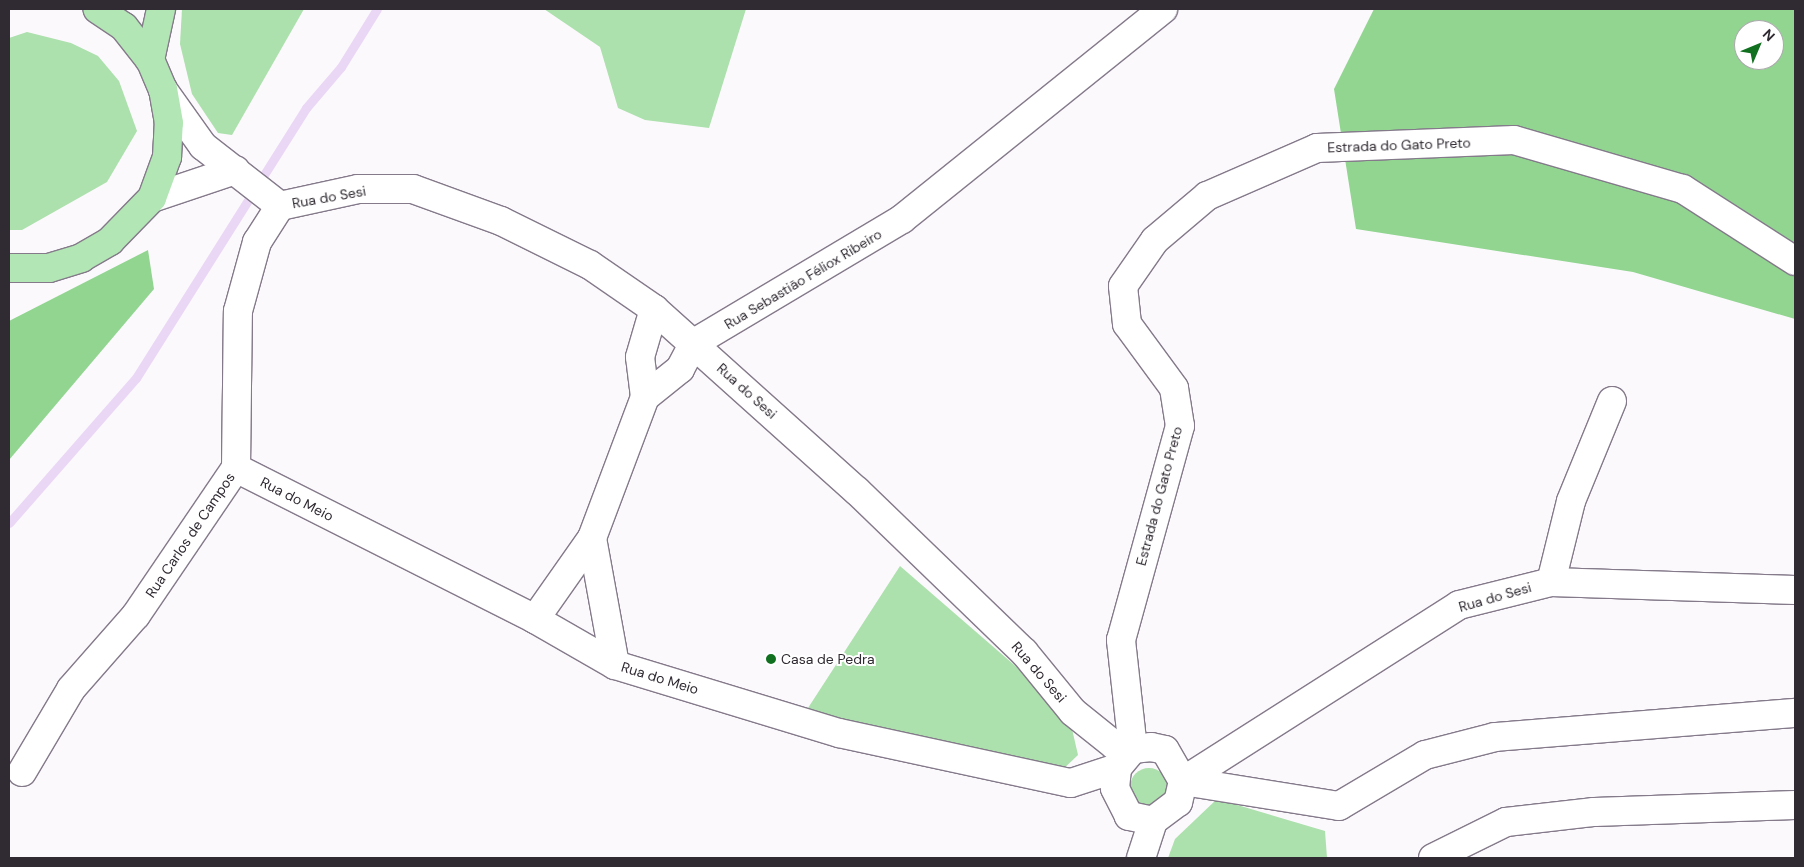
<!DOCTYPE html>
<meta charset="utf-8">
<style>
body{margin:0}
#map{position:relative;width:1804px;height:867px;overflow:hidden;background:#fcf9fd;font-family:"DM Sans",sans-serif}
div>[style]{position:absolute}
.green>*{inset:0;background:#ace0ac}
.round{border-radius:50%}
.forest>*{inset:0;background:#91d591}
.stream>*{height:9px;margin:-4.5px;padding:0 4.5px;transform-origin:4.5px;border-radius:4.5px;background:#ead7f5}
.roads{filter:drop-shadow(1px 0 #847a8a) drop-shadow(-1px 0 #847a8a) drop-shadow(0 1px #847a8a) drop-shadow(0 -1px #847a8a)}
.minor>*{height:28px;margin:-14px;padding:0 14px;transform-origin:14px;border-radius:14px;background:#fff}
.major>*{height:28px;margin:-14px;padding:0 14px;transform-origin:14px;border-radius:14px;background:#b3e6b5}
.dots>*{width:14px;height:14px;translate:-50% -50%;box-sizing:border-box;border:2px solid #fff;border-radius:50%}
span{translate:-50% -50%;white-space:nowrap;text-align:center;line-height:1.15;-webkit-text-stroke:4px #fff;paint-order:stroke}
.street-label{font-size:14px;color:#302b32}
.poi-label{font-size:14px;color:#302b32}
.left{translate:0 -50%;text-align:left}
.frame{position:absolute;inset:0;border:10px solid #302b32;pointer-events:none}
.north{position:absolute;left:1734px;top:20px;width:50px;height:50px;box-sizing:border-box;background:#fff;border:1px solid #acaaad;border-radius:50%;rotate:45deg;font-size:14px;font-weight:700;line-height:20px;text-align:center;color:#302b32}
.north::after{content:'';display:block;margin:auto;width:18px;height:22px;background:#10701f;clip-path:polygon(50% 0,100% 100%,50% 72%,0 100%)}
</style>
<div id="map">
<div class="green">
<i style="clip-path:polygon(182px 9px,304px 9px,232px 135px,218px 133px,192px 94px,180px 44px)"></i>
<i style="clip-path:polygon(544px 9px,746px 9px,709px 128px,645px 120px,618px 108px,600px 47px)"></i>
<i style="clip-path:polygon(27px 32px,71px 43px,98px 56px,119px 81px,137px 131px,107px 182px,22px 230px,9px 230px,9px 38px)"></i>
<i style="clip-path:polygon(900px 566px,1028px 677px,1072px 729px,1078px 755px,1059px 773px,990px 766px,808px 708px)"></i>
<i class="round" style="left:1130px;top:768px;width:38px;height:38px"></i>
<i style="clip-path:polygon(1217px 799px,1325px 831px,1327px 858px,1168px 858px,1175px 839px)"></i>
</div>
<div class="forest">
<i style="clip-path:polygon(evenodd,1374px 9px,1795px 9px,1795px 319px,1633px 272px,1356px 229px,1334px 89px,1374px 9px,1744px 30px,1774px 30px,1774px 60px,1744px 60px,1744px 30px)"></i>
<i style="clip-path:polygon(148px 250px,154px 289px,9px 460px,9px 321px)"></i>
</div>
<div class="stream">
<i style="left:9px;top:523px;width:193px;rotate:-48.8deg"></i>
<i style="left:136px;top:378px;width:319px;rotate:-57.8deg"></i>
<i style="left:306px;top:108px;width:54px;rotate:-49.5deg"></i>
<i style="left:341px;top:67px;width:68px;rotate:-58.2deg"></i>
</div>
<div class="roads">
<div class="minor">
<i style="left:163px;top:90px;width:69px;rotate:54.5deg"></i>
<i style="left:203px;top:146px;width:98px;rotate:37.9deg"></i>
<i style="left:152px;top:198px;width:88px;rotate:-18.6deg"></i>
<i style="left:280px;top:206px;width:80px;rotate:-12.3deg"></i>
<i style="left:358px;top:189px;width:55px"></i>
<i style="left:413px;top:189px;width:94px;rotate:20deg"></i>
<i style="left:501px;top:221px;width:99px;rotate:26.3deg"></i>
<i style="left:590px;top:265px;width:78px;rotate:34.5deg"></i>
<i style="left:654px;top:309px;width:273px;rotate:41.9deg"></i>
<i style="left:857px;top:491px;width:232px;rotate:44deg"></i>
<i style="left:1024px;top:652px;width:77px;rotate:50.8deg"></i>
<i style="left:1073px;top:712px;width:53px;rotate:38.8deg"></i>
<i style="left:1114px;top:745px;width:19px;rotate:12deg"></i>
<i style="left:1133px;top:749px;width:110px;rotate:-96.3deg"></i>
<i style="left:1121px;top:640px;width:222px;rotate:-74.6deg"></i>
<i style="left:1180px;top:426px;width:38px;rotate:-99deg"></i>
<i style="left:1174px;top:388px;width:79px;rotate:-126.3deg"></i>
<i style="left:1127px;top:324px;width:38px;rotate:-96deg"></i>
<i style="left:1123px;top:286px;width:56px;rotate:-55.2deg"></i>
<i style="left:1155px;top:240px;width:68px;rotate:-40.2deg"></i>
<i style="left:1207px;top:196px;width:120px;rotate:-23.6deg"></i>
<i style="left:1317px;top:148px;width:197px;rotate:-2.3deg"></i>
<i style="left:1514px;top:140px;width:176px;rotate:16.2deg"></i>
<i style="left:1683px;top:189px;width:133px;rotate:32.7deg"></i>
<i style="left:645px;top:397px;width:40px;rotate:-97.1deg"></i>
<i style="left:640px;top:357px;width:50px;rotate:-73.7deg"></i>
<i style="left:236px;top:468px;width:335px;rotate:26.8deg"></i>
<i style="left:535px;top:619px;width:92px;rotate:29.9deg"></i>
<i style="left:615px;top:665px;width:234px;rotate:16.9deg"></i>
<i style="left:839px;top:733px;width:237px;rotate:12.2deg"></i>
<i style="left:1071px;top:783px;width:48px;rotate:-18.1deg"></i>
<i style="left:592px;top:538px;width:129px;rotate:79.7deg"></i>
<i style="left:1551px;top:582px;width:83px;rotate:-76.1deg"></i>
<i style="left:1571px;top:501px;width:108px;rotate:-67.7deg"></i>
<i style="left:535px;top:619px;width:99px;rotate:-54.9deg"></i>
<i style="left:592px;top:538px;width:151px;rotate:-69.4deg"></i>
<i style="left:645px;top:397px;width:45px;rotate:-38.7deg"></i>
<i style="left:680px;top:369px;width:30px;rotate:-62deg"></i>
<i style="left:694px;top:343px;width:242px;rotate:-30.8deg"></i>
<i style="left:902px;top:219px;width:335px;rotate:-38.8deg"></i>
<i style="left:1151px;top:747px;width:14px;rotate:12deg"></i>
<i style="left:1165px;top:750px;width:36px;rotate:60deg"></i>
<i style="left:1183px;top:781px;width:22px;rotate:103deg"></i>
<i style="left:1178px;top:802px;width:31px;rotate:143deg"></i>
<i style="left:1153px;top:821px;width:25px;rotate:-168deg"></i>
<i style="left:1129px;top:816px;width:31px;rotate:-117deg"></i>
<i style="left:1115px;top:788px;width:20px;rotate:-84deg"></i>
<i style="left:1117px;top:768px;width:25px;rotate:-50deg"></i>
<i style="left:1133px;top:749px;width:18px;rotate:-6deg"></i>
<i style="left:22px;top:772px;width:96px;rotate:-59.4deg"></i>
<i style="left:71px;top:689px;width:98px;rotate:-48.7deg"></i>
<i style="left:136px;top:615px;width:178px;rotate:-55.8deg"></i>
<i style="left:236px;top:468px;width:157px;rotate:-89.3deg"></i>
<i style="left:238px;top:311px;width:72px;rotate:-74.6deg"></i>
<i style="left:257px;top:242px;width:43px;rotate:-57.4deg"></i>
<i style="left:1183px;top:781px;width:327px;rotate:-32.5deg"></i>
<i style="left:1459px;top:605px;width:95px;rotate:-14deg"></i>
<i style="left:1551px;top:582px;width:244px;rotate:1.9deg"></i>
<i style="left:1183px;top:781px;width:158px;rotate:9.1deg"></i>
<i style="left:1339px;top:806px;width:100px;rotate:-30.7deg"></i>
<i style="left:1425px;top:755px;width:72px;rotate:-14.4deg"></i>
<i style="left:1495px;top:737px;width:301px;rotate:-4.6deg"></i>
<i style="left:1141px;top:858px;width:39px;rotate:-72deg"></i>
<i style="left:1433px;top:858px;width:81px;rotate:-26.3deg"></i>
<i style="left:1506px;top:822px;width:89px;rotate:-6.5deg"></i>
<i style="left:1594px;top:812px;width:201px;rotate:-2deg"></i>
</div>
<div class="major">
<i style="left:150px;top:60px;width:52px;rotate:-77.8deg"></i>
<i style="left:9px;top:268px;width:40px"></i>
<i style="left:49px;top:268px;width:34px;rotate:-17deg"></i>
<i style="left:81px;top:258px;width:34px;rotate:-30deg"></i>
<i style="left:110px;top:241px;width:60px;rotate:-45.7deg"></i>
<i style="left:152px;top:198px;width:44px;rotate:-69.9deg"></i>
<i style="left:167px;top:157px;width:34px;rotate:-87deg"></i>
<i style="left:169px;top:123px;width:34px;rotate:-100deg"></i>
<i style="left:163px;top:90px;width:33px;rotate:-113deg"></i>
<i style="left:150px;top:60px;width:42px;rotate:-128.2deg"></i>
<i style="left:124px;top:27px;width:32px;rotate:-146deg"></i>
</div>
</div>
<div class="dots">
<i style="left:771px;top:659px;background:#10701f"></i>
</div>
<div class="street-label">
<span style="left:1399px;top:145px;rotate:-2deg">Estrada do Gato Preto</span>
<span style="left:329px;top:197px;rotate:-10deg">Rua do Sesi</span>
<span style="left:803px;top:279px;rotate:-31deg">Rua Sebastião Féliox Ribeiro</span>
<span style="left:747px;top:391px;rotate:42deg">Rua do Sesi</span>
<span style="left:1159px;top:496px;rotate:-75deg">Estrada do Gato Preto</span>
<span style="left:297px;top:499px;rotate:27deg">Rua do Meio</span>
<span style="left:190px;top:535px;rotate:-56deg">Rua Carlos de Campos</span>
<span style="left:1495px;top:597px;rotate:-16deg">Rua do Sesi</span>
<span style="left:1039px;top:672px;rotate:49deg">Rua do Sesi</span>
<span style="left:660px;top:678px;rotate:17deg">Rua do Meio</span>
</div>
<div class="poi-label">
<span class="left" style="left:781px;top:659px">Casa de Pedra</span>
</div>
<div class="frame"></div>
<div class="north">N</div>
</div>
